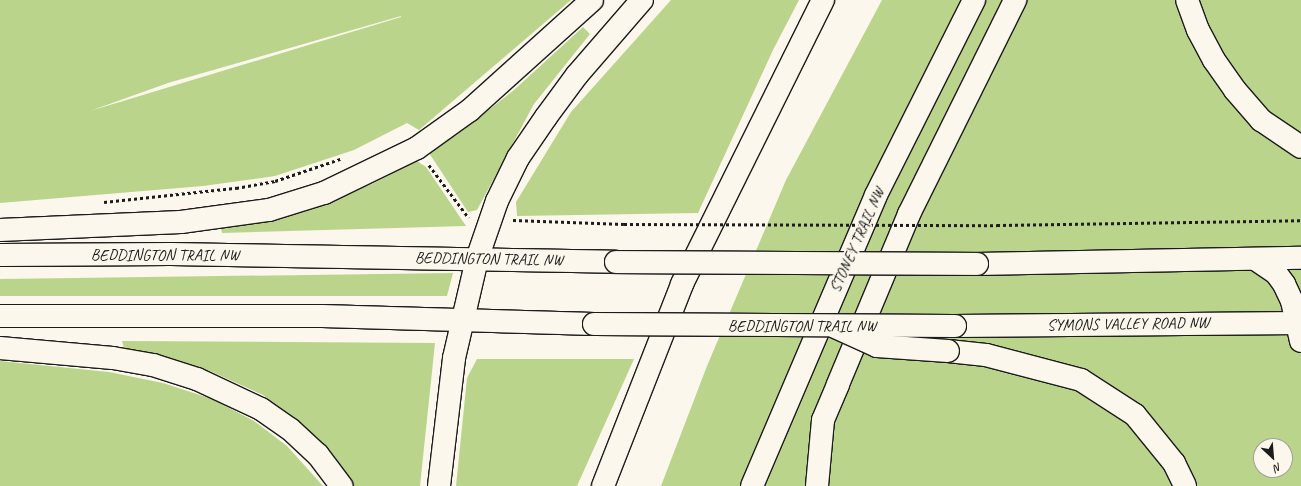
<!DOCTYPE html>
<html>
<head>
<meta charset="utf-8">
<style>
  body { margin:0 }
  #map { position:relative; width:1301px; height:486px; overflow:hidden; background:#fbf7ec; font-family:Caveat,sans-serif }
  div>[style] { position:absolute }
  .green>* { inset:0; background:#bad48c }
  .path>* { height:2.5px; margin-top:-1.25px; transform-origin:0; background:repeating-linear-gradient(90deg,#1c1c1c 0 3px,transparent 0 6px) }
  .roads { filter:drop-shadow(1px 0 #1c1c1c) drop-shadow(-1px 0 #1c1c1c) drop-shadow(0 1px #1c1c1c) drop-shadow(0 -1px #1c1c1c) }
  .secondary>* { height:22px; margin:-11px; padding:0 11px; transform-origin:11px; border-radius:11px; background:#fbf7ec }
  .motorway>* { height:22px; margin:-11px; padding:0 11px; transform-origin:11px; border-radius:11px; background:#fbf7ec }
  .path-bridge>* { height:2.5px; margin-top:-1.25px; transform-origin:0; background:repeating-linear-gradient(90deg,#1c1c1c 0 3px,transparent 0 6px) }
  .bridges { filter:drop-shadow(1px 0 #1c1c1c) drop-shadow(-1px 0 #1c1c1c) drop-shadow(0 1px #1c1c1c) drop-shadow(0 -1px #1c1c1c) }
  .secondary-bridge>* { height:22px; margin:-11px; padding:0 11px; transform-origin:11px; border-radius:11px; background:#fbf7ec }
  .motorway-bridge>* { height:22px; margin:-11px; padding:0 11px; transform-origin:11px; border-radius:11px; background:#fbf7ec }
  span { translate:-50% -50%; white-space:nowrap; text-align:center; line-height:1.15; -webkit-text-stroke:4px #fbf7ec; paint-order:stroke }
  .street-label { font-size:16px; color:#1c1c1c }
  .north { position:absolute; left:1253px; top:438px; width:40px; height:40px; box-sizing:border-box; background:#fbf7ec; border:1px solid #a29f99; border-radius:50%; rotate:154deg; font-size:11px; font-weight:700; line-height:16px; text-align:center; color:#1c1c1c }
  .north::after { content:''; display:block; margin:auto; width:14px; height:18px; background:#1c1c1c; clip-path:polygon(50% 0,100% 100%,50% 72%,0 100%) }
</style>
</head>
<body>
<div id="map">
  <div class="green">
    <div style="clip-path:polygon(evenodd,0 0,571px 0,419px 130px,407px 123px,354px 150px,275px 176px,203px 186px,0 203px,0 0,401px 16px,401px 17px,90px 111px,168px 83px,401px 16px)"></div>
    <div style="clip-path:polygon(671px 0,799px 0,773px 50px,698px 213px,517px 216px,516px 202px,571px 112px)"></div>
    <div style="clip-path:polygon(evenodd,882px 0,1301px 0,1301px 486px,661px 486px,707px 366px,786px 180px,882px 0,1261px 446px,1285px 446px,1285px 470px,1261px 470px,1261px 446px)"></div>
    <div style="clip-path:polygon(583px 27px,590px 34px,534px 104px,477px 210px,468px 212px,429px 153px,458px 134px,514px 90px)"></div>
    <div style="clip-path:polygon(417px 161px,426px 167px,466px 226px,222px 233px,220px 223px,324px 202px,372px 184px)"></div>
    <div style="clip-path:polygon(453px 273px,447px 296px,0 296px,0 279px)"></div>
    <div style="clip-path:polygon(122px 341px,435px 343px,420px 486px,353px 486px,346px 474px,304px 429px,263px 395px,210px 371px,157px 356px,125px 351px)"></div>
    <div style="clip-path:polygon(477px 359px,634px 359px,577px 486px,456px 486px,467px 378px)"></div>
    <div style="clip-path:polygon(0 361px,109px 372px,163px 383px,212px 399px,254px 421px,287px 446px,323px 486px,0 486px)"></div>
  </div>
  <div class="path">
    <div style="left:429px;top:165px;width:66px;rotate:53deg"></div>
    <div style="left:104px;top:202px;width:133px;rotate:-6.1deg"></div>
    <div style="left:236px;top:188px;width:40px;rotate:-10deg"></div>
    <div style="left:275px;top:181px;width:69px;rotate:-18.7deg"></div>
    <div style="left:513px;top:220px;width:111px;rotate:2.1deg"></div>
    <div style="left:997px;top:225px;width:304px;rotate:-0.9deg"></div>
  </div>
  <div class="roads">
    <div class="secondary">
      <div style="left:0;top:255px;width:171px;rotate:-0.3deg"></div>
      <div style="left:171px;top:254px;width:445px;rotate:1deg"></div>
      <div style="left:977px;top:264px;width:324px;rotate:-1.1deg"></div>
      <div style="left:0;top:316px;width:322px"></div>
      <div style="left:322px;top:316px;width:272px;rotate:1.7deg"></div>
      <div style="left:955px;top:326px;width:346px;rotate:-0.5deg"></div>
    </div>
    <div class="motorway">
      <div style="left:1187px;top:0;width:32px;rotate:70deg"></div>
      <div style="left:1198px;top:30px;width:34px;rotate:62deg"></div>
      <div style="left:1214px;top:60px;width:37px;rotate:55deg"></div>
      <div style="left:1235px;top:90px;width:40px;rotate:49deg"></div>
      <div style="left:1261px;top:120px;width:48px;rotate:34deg"></div>
      <div style="left:0;top:230px;width:181px;rotate:-2.5deg"></div>
      <div style="left:181px;top:222px;width:89px;rotate:-7.8deg"></div>
      <div style="left:269px;top:210px;width:58px;rotate:-17.2deg"></div>
      <div style="left:324px;top:193px;width:103px;rotate:-25.8deg"></div>
      <div style="left:417px;top:148px;width:65px;rotate:-35.6deg"></div>
      <div style="left:470px;top:110px;width:164px;rotate:-42deg"></div>
      <div style="left:1255px;top:259px;width:25px;rotate:34deg"></div>
      <div style="left:1276px;top:273px;width:14px;rotate:54deg"></div>
      <div style="left:1284px;top:284px;width:19px;rotate:65deg"></div>
      <div style="left:1292px;top:301px;width:41px;rotate:77.3deg"></div>
      <div style="left:0;top:348px;width:113px;rotate:5.1deg"></div>
      <div style="left:113px;top:358px;width:41px;rotate:9.9deg"></div>
      <div style="left:153px;top:365px;width:46px;rotate:17.7deg"></div>
      <div style="left:197px;top:379px;width:71px;rotate:25.1deg"></div>
      <div style="left:261px;top:409px;width:35px;rotate:35deg"></div>
      <div style="left:290px;top:429px;width:38px;rotate:43deg"></div>
      <div style="left:318px;top:455px;width:39px;rotate:53deg"></div>
      <div style="left:948px;top:351px;width:38px;rotate:6deg"></div>
      <div style="left:986px;top:355px;width:98px;rotate:14.7deg"></div>
      <div style="left:1081px;top:380px;width:64px;rotate:32.9deg"></div>
      <div style="left:1135px;top:415px;width:62px;rotate:50.9deg"></div>
      <div style="left:1174px;top:463px;width:25px;rotate:64deg"></div>
      <div style="left:439px;top:486px;width:129px;rotate:-83.3deg"></div>
      <div style="left:454px;top:358px;width:102px;rotate:-76.9deg"></div>
      <div style="left:477px;top:259px;width:61px;rotate:-71deg"></div>
      <div style="left:497px;top:201px;width:48px;rotate:-64deg"></div>
      <div style="left:518px;top:158px;width:50px;rotate:-55.7deg"></div>
      <div style="left:546px;top:117px;width:52px;rotate:-53.6deg"></div>
      <div style="left:577px;top:75px;width:99px;rotate:-49.1deg"></div>
      <div style="left:603px;top:486px;width:217px;rotate:-68.6deg"></div>
      <div style="left:682px;top:284px;width:317px;rotate:-63.6deg"></div>
      <div style="left:752px;top:486px;width:316px;rotate:-66.9deg"></div>
      <div style="left:876px;top:195px;width:218px;rotate:-63.3deg"></div>
      <div style="left:817px;top:486px;width:66px;rotate:-84.8deg"></div>
      <div style="left:823px;top:420px;width:39px;rotate:-67deg"></div>
      <div style="left:838px;top:384px;width:184px;rotate:-67.3deg"></div>
      <div style="left:909px;top:214px;width:239px;rotate:-63.6deg"></div>
    </div>
  </div>
  <div class="path-bridge">
    <div style="left:624px;top:224px;width:373px;rotate:0.2deg"></div>
  </div>
  <div class="bridges">
    <div class="secondary-bridge">
      <div style="left:616px;top:262px;width:361px;rotate:0.3deg"></div>
      <div style="left:594px;top:324px;width:361px;rotate:0.3deg"></div>
    </div>
    <div class="motorway-bridge">
      <div style="left:835px;top:327px;width:46px;rotate:24.3deg"></div>
      <div style="left:877px;top:346px;width:71px;rotate:4deg"></div>
    </div>
  </div>
  <div class="street-label">
    <span style="left:857px;top:240px;rotate:-66deg">STONEY TRAIL NW</span>
    <span style="left:165px;top:255px">BEDDINGTON TRAIL NW</span>
    <span style="left:489px;top:259px;rotate:1deg">BEDDINGTON TRAIL NW</span>
    <span style="left:1128px;top:324px;rotate:-1deg">SYMONS VALLEY ROAD NW</span>
    <span style="left:802px;top:326px">BEDDINGTON TRAIL NW</span>
  </div>
  <div class="north">N</div>
</div>
</body>
</html>
